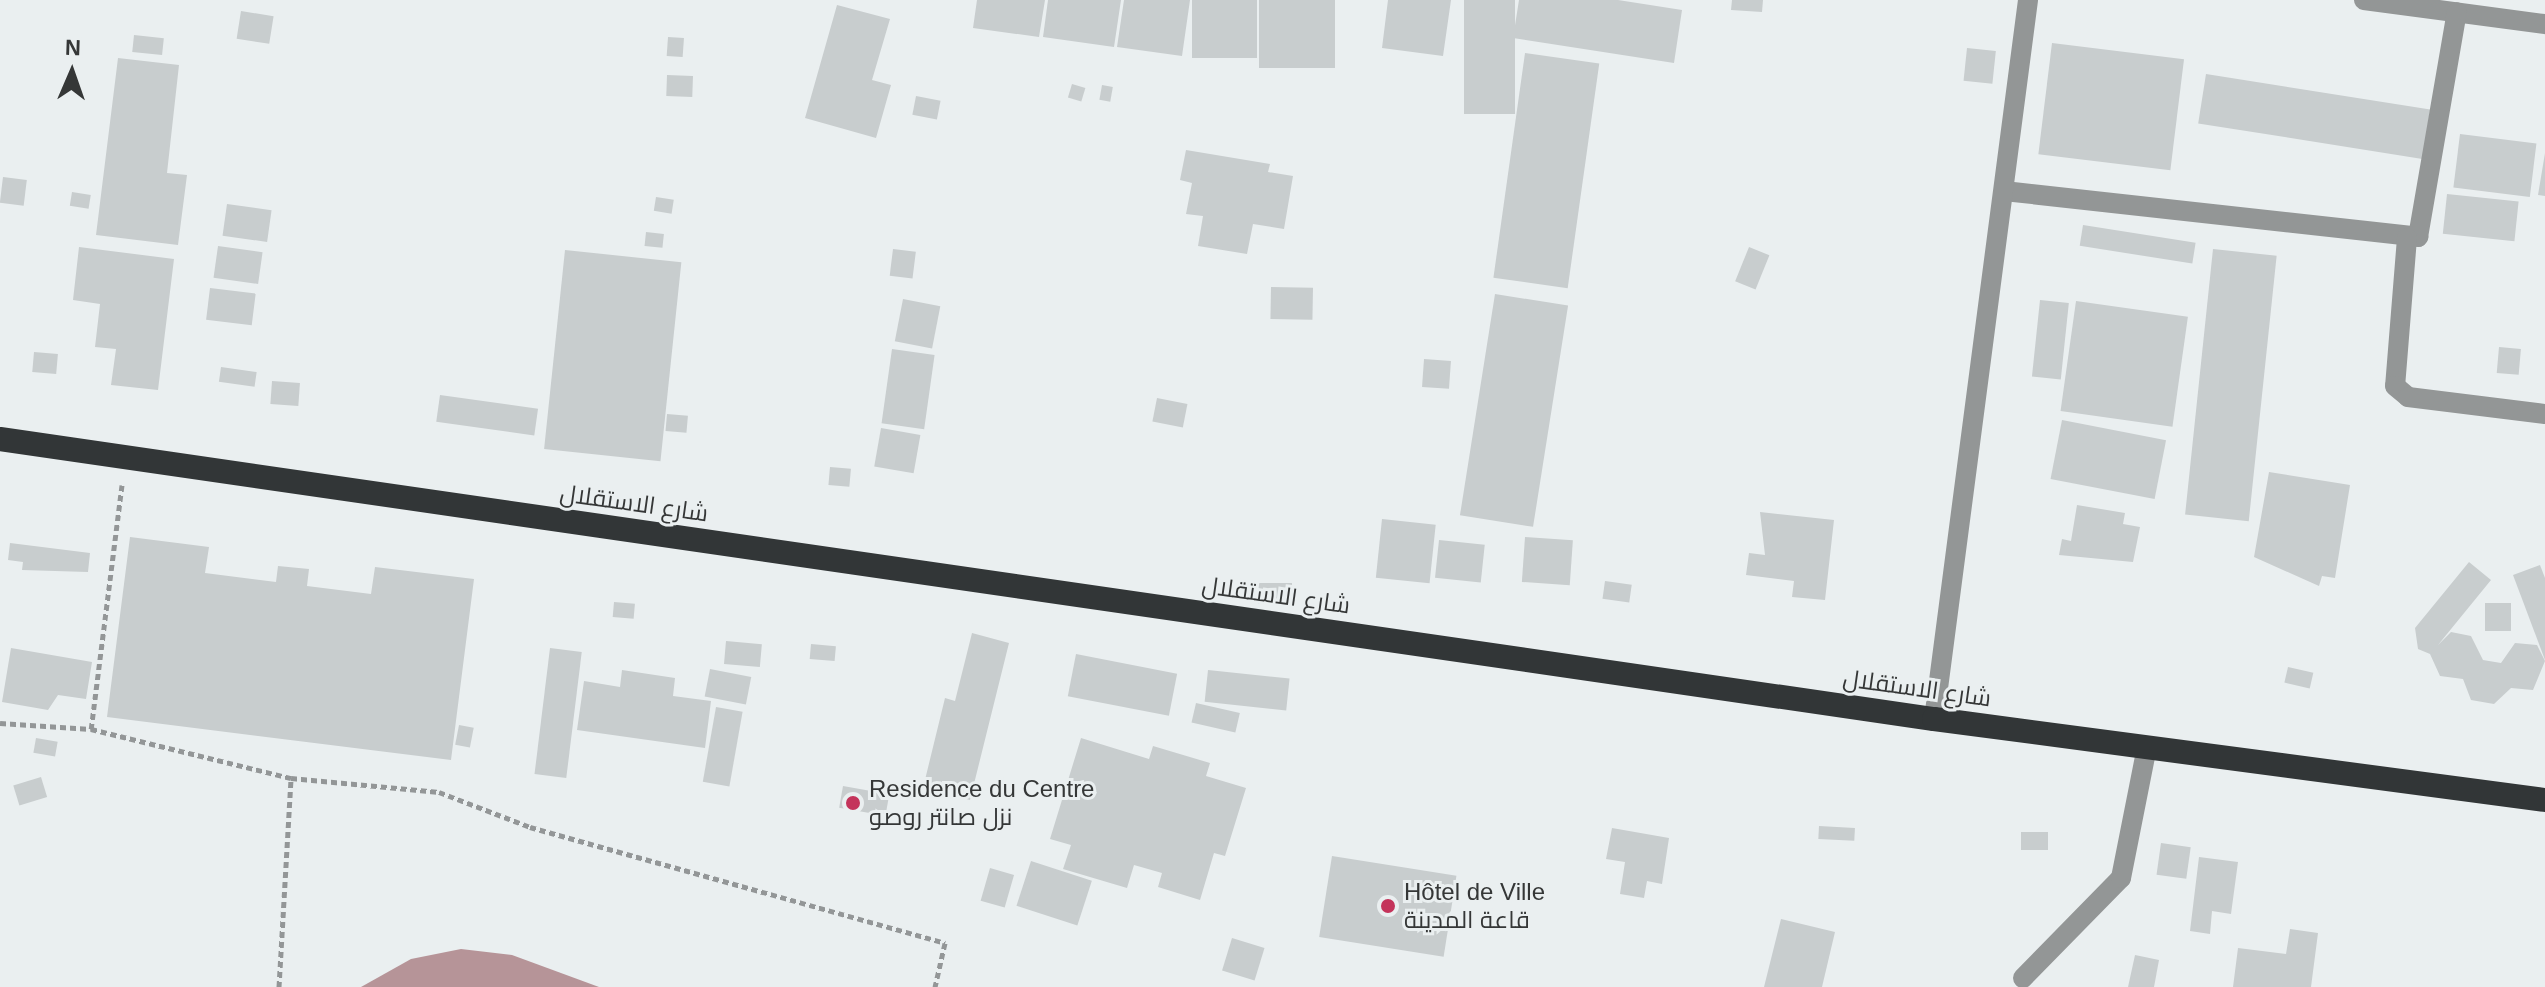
<!DOCTYPE html>
<html>
<head>
<meta charset="utf-8">
<style>
  body { margin:0 }
  #map { position:relative; width:2545px; height:987px; overflow:hidden; background:#eaeff0; font-family:Arial,Cairo,sans-serif }
  div>[style] { position:absolute }
  .water>* { inset:0; background:#b69498 }
  .building>* { inset:0; background:#c8cdce; transform-origin:0 0 }
  .path>* { height:5px; margin-top:-2.5px; transform-origin:0; background:repeating-linear-gradient(90deg,#939697 0 6px,transparent 0 10px) }
  .minor>* { height:20px; margin:-10px; padding:0 10px; transform-origin:10px; border-radius:10px; background:#939696 }
  .highway>* { height:24px; margin:-12px; padding:0 12px; transform-origin:12px; border-radius:12px; background:#323637 }
  .dots>* { width:22px; height:22px; translate:-50% -50%; box-sizing:border-box; border:4px solid #eaeff0; border-radius:50% }
  span { translate:-50% -50%; white-space:nowrap; text-align:center; line-height:1.15; -webkit-text-stroke:6px #eaeff0; paint-order:stroke }
  .street-label { font-size:24px; color:#353737 }
  .poi-label { font-size:24px; color:#353737 }
  .left { translate:0 -50%; text-align:left }
  .north { position:absolute; left:32px; top:32px; width:80px; height:80px; -webkit-text-stroke:6px #eaeff0; paint-order:stroke; rotate:2deg; font-size:22px; font-weight:700; line-height:32px; text-align:center; color:#353737 }
  .north::after { content:''; display:block; margin:auto; width:28px; height:36px; background:#353737; clip-path:polygon(50% 0,100% 100%,50% 72%,0 100%) }
</style>
</head>
<body>
<div id="map">
  <div class="water">
    <div style="clip-path:polygon(461px 949px,512px 955px,599px 987px,361px 987px,411px 959px)"></div>
  </div>
  <div class="building">
    <div style="clip-path:polygon(977px 0,1045px 0,1039px 37px,973px 28px)"></div>
    <div style="clip-path:polygon(1048px 0,1121px 0,1114px 47px,1043px 37px)"></div>
    <div style="clip-path:polygon(1124px 0,1190px 0,1182px 56px,1117px 47px)"></div>
    <div style="left:1192px;top:0;width:65px;height:58px"></div>
    <div style="left:1259px;top:0;width:76px;height:68px"></div>
    <div style="clip-path:polygon(1388px 0,1451px 0,1443px 56px,1382px 48px)"></div>
    <div style="left:1464px;top:0;width:51px;height:114px"></div>
    <div style="clip-path:polygon(1519px 0,1618px 0,1682px 10px,1674px 63px,1513px 38px)"></div>
    <div style="clip-path:polygon(1732px 0,1763px 0,1762px 12px,1731px 10px)"></div>
    <div style="clip-path:polygon(837px 5px,890px 19px,872px 80px,891px 85px,876px 138px,805px 118px)"></div>
    <div style="left:241px;top:11px;width:33px;height:28px;rotate:9deg"></div>
    <div style="left:134px;top:35px;width:30px;height:17px;rotate:6deg"></div>
    <div style="left:668px;top:37px;width:16px;height:19px;rotate:4deg"></div>
    <div style="left:2052px;top:43px;width:133px;height:112px;rotate:7deg"></div>
    <div style="left:1967px;top:48px;width:29px;height:33px;rotate:6deg"></div>
    <div style="left:1525px;top:53px;width:75px;height:227px;rotate:8deg"></div>
    <div style="clip-path:polygon(118px 58px,179px 65px,167px 173px,187px 175px,178px 245px,96px 235px)"></div>
    <div style="left:2206px;top:74px;width:227px;height:50px;rotate:9deg"></div>
    <div style="left:667px;top:75px;width:26px;height:21px;rotate:2deg"></div>
    <div style="left:1072px;top:84px;width:14px;height:14px;rotate:17deg"></div>
    <div style="left:1102px;top:85px;width:11px;height:15px;rotate:10deg"></div>
    <div style="left:916px;top:96px;width:25px;height:19px;rotate:11deg"></div>
    <div style="left:2460px;top:134px;width:77px;height:54px;rotate:7deg"></div>
    <div style="clip-path:polygon(1186px 150px,1270px 164px,1268px 172px,1293px 176px,1284px 229px,1253px 224px,1247px 254px,1198px 246px,1203px 216px,1186px 214px,1192px 183px,1180px 180px)"></div>
    <div style="clip-path:polygon(2545px 153px,2545px 196px,2538px 195px)"></div>
    <div style="left:3px;top:177px;width:24px;height:26px;rotate:7deg"></div>
    <div style="left:72px;top:192px;width:19px;height:14px;rotate:9deg"></div>
    <div style="left:2447px;top:194px;width:72px;height:40px;rotate:6deg"></div>
    <div style="left:656px;top:197px;width:18px;height:14px;rotate:9deg"></div>
    <div style="left:227px;top:204px;width:45px;height:32px;rotate:8deg"></div>
    <div style="left:2083px;top:225px;width:114px;height:21px;rotate:9deg"></div>
    <div style="left:646px;top:232px;width:18px;height:14px;rotate:6deg"></div>
    <div style="left:218px;top:246px;width:45px;height:32px;rotate:8deg"></div>
    <div style="clip-path:polygon(79px 247px,174px 259px,158px 390px,111px 385px,116px 349px,95px 347px,100px 304px,73px 300px)"></div>
    <div style="left:1749px;top:247px;width:22px;height:37px;rotate:22deg"></div>
    <div style="left:893px;top:249px;width:23px;height:27px;rotate:7deg"></div>
    <div style="left:2213px;top:249px;width:64px;height:267px;rotate:6deg"></div>
    <div style="left:565px;top:250px;width:117px;height:200px;rotate:6deg"></div>
    <div style="left:1271px;top:287px;width:42px;height:32px;rotate:1deg"></div>
    <div style="left:210px;top:288px;width:46px;height:32px;rotate:7deg"></div>
    <div style="left:1495px;top:294px;width:74px;height:224px;rotate:9deg"></div>
    <div style="left:903px;top:299px;width:38px;height:43px;rotate:11deg"></div>
    <div style="left:2040px;top:300px;width:29px;height:77px;rotate:6deg"></div>
    <div style="left:2076px;top:301px;width:113px;height:111px;rotate:8deg"></div>
    <div style="left:2499px;top:347px;width:22px;height:26px;rotate:5deg"></div>
    <div style="left:892px;top:349px;width:43px;height:75px;rotate:8deg"></div>
    <div style="left:34px;top:352px;width:24px;height:20px;rotate:5deg"></div>
    <div style="left:1424px;top:359px;width:27px;height:28px;rotate:4deg"></div>
    <div style="left:221px;top:367px;width:36px;height:15px;rotate:8deg"></div>
    <div style="left:272px;top:381px;width:28px;height:23px;rotate:4deg"></div>
    <div style="left:440px;top:395px;width:99px;height:27px;rotate:8deg"></div>
    <div style="left:1157px;top:398px;width:31px;height:24px;rotate:11deg"></div>
    <div style="left:667px;top:414px;width:21px;height:17px;rotate:5deg"></div>
    <div style="left:2062px;top:420px;width:106px;height:60px;rotate:11deg"></div>
    <div style="left:881px;top:428px;width:40px;height:39px;rotate:10deg"></div>
    <div style="left:830px;top:467px;width:21px;height:18px;rotate:5deg"></div>
    <div style="clip-path:polygon(2269px 472px,2350px 485px,2335px 578px,2322px 576px,2319px 586px,2254px 557px)"></div>
    <div style="clip-path:polygon(2077px 505px,2125px 513px,2123px 524px,2140px 527px,2133px 562px,2059px 555px,2062px 539px,2071px 541px)"></div>
    <div style="clip-path:polygon(1760px 512px,1834px 520px,1825px 600px,1792px 597px,1794px 581px,1746px 575px,1749px 553px,1765px 555px)"></div>
    <div style="left:1382px;top:519px;width:54px;height:59px;rotate:6deg"></div>
    <div style="clip-path:polygon(130px 537px,209px 547px,205px 573px,276px 582px,278px 566px,309px 569px,307px 586px,371px 594px,375px 567px,474px 579px,451px 760px,107px 717px)"></div>
    <div style="left:1525px;top:537px;width:48px;height:45px;rotate:4deg"></div>
    <div style="left:1439px;top:540px;width:46px;height:38px;rotate:6deg"></div>
    <div style="clip-path:polygon(10px 543px,90px 553px,88px 572px,22px 570px,23px 562px,8px 560px)"></div>
    <div style="clip-path:polygon(2469px 562px,2491px 580px,2438px 645px,2451px 632px,2471px 636px,2483px 660px,2501px 663px,2515px 643px,2537px 645px,2545px 661px,2533px 690px,2511px 688px,2494px 704px,2471px 700px,2463px 679px,2440px 676px,2430px 654px,2418px 649px,2415px 628px)"></div>
    <div style="clip-path:polygon(2540px 565px,2545px 578px,2545px 660px,2513px 575px)"></div>
    <div style="left:1605px;top:581px;width:27px;height:18px;rotate:8deg"></div>
    <div style="left:1258px;top:583px;width:34px;height:21px"></div>
    <div style="left:614px;top:602px;width:21px;height:15px;rotate:5deg"></div>
    <div style="left:2485px;top:603px;width:26px;height:28px"></div>
    <div style="clip-path:polygon(972px 633px,1009px 643px,970px 800px,923px 788px,945px 698px,955px 701px)"></div>
    <div style="left:726px;top:641px;width:36px;height:23px;rotate:5deg"></div>
    <div style="left:811px;top:644px;width:25px;height:15px;rotate:5deg"></div>
    <div style="clip-path:polygon(11px 648px,92px 662px,86px 699px,58px 695px,48px 710px,2px 702px)"></div>
    <div style="left:550px;top:648px;width:32px;height:127px;rotate:7deg"></div>
    <div style="left:1076px;top:654px;width:103px;height:43px;rotate:11deg"></div>
    <div style="left:2288px;top:667px;width:26px;height:16px;rotate:13deg"></div>
    <div style="left:710px;top:669px;width:42px;height:28px;rotate:11deg"></div>
    <div style="clip-path:polygon(622px 670px,675px 678px,673px 696px,711px 701px,705px 748px,577px 730px,584px 681px,620px 687px)"></div>
    <div style="left:1208px;top:670px;width:82px;height:32px;rotate:6deg"></div>
    <div style="left:1196px;top:703px;width:45px;height:20px;rotate:13deg"></div>
    <div style="left:716px;top:707px;width:27px;height:76px;rotate:10deg"></div>
    <div style="left:459px;top:725px;width:15px;height:20px;rotate:11deg"></div>
    <div style="left:36px;top:738px;width:22px;height:15px;rotate:10deg"></div>
    <div style="clip-path:polygon(1081px 738px,1149px 759px,1153px 746px,1210px 763px,1206px 776px,1246px 788px,1225px 856px,1214px 853px,1200px 900px,1158px 887px,1162px 873px,1134px 865px,1127px 888px,1063px 869px,1071px 845px,1050px 839px)"></div>
    <div style="left:41px;top:777px;width:21px;height:29px;rotate:73deg"></div>
    <div style="left:843px;top:786px;width:47px;height:22px;rotate:10deg"></div>
    <div style="left:1819px;top:826px;width:36px;height:13px;rotate:3deg"></div>
    <div style="clip-path:polygon(1612px 828px,1669px 838px,1662px 884px,1647px 881px,1644px 898px,1620px 894px,1625px 862px,1606px 859px)"></div>
    <div style="left:2021px;top:832px;width:27px;height:18px"></div>
    <div style="left:2161px;top:843px;width:30px;height:32px;rotate:8deg"></div>
    <div style="left:1332px;top:856px;width:126px;height:82px;rotate:9deg"></div>
    <div style="clip-path:polygon(2199px 857px,2238px 862px,2231px 914px,2212px 911px,2210px 934px,2190px 931px)"></div>
    <div style="left:1031px;top:861px;width:64px;height:47px;rotate:18deg"></div>
    <div style="left:990px;top:868px;width:25px;height:34px;rotate:16deg"></div>
    <div style="clip-path:polygon(1781px 919px,1835px 932px,1822px 987px,1764px 987px)"></div>
    <div style="clip-path:polygon(2290px 929px,2318px 933px,2311px 987px,2233px 987px,2238px 948px,2286px 954px)"></div>
    <div style="left:1232px;top:938px;width:34px;height:34px;rotate:17deg"></div>
    <div style="clip-path:polygon(2135px 955px,2159px 960px,2154px 987px,2128px 987px)"></div>
  </div>
  <div class="path">
    <div style="left:122px;top:485px;width:246px;rotate:97.2deg"></div>
    <div style="left:91px;top:729px;width:206px;rotate:13.8deg"></div>
    <div style="left:291px;top:778px;width:149px;rotate:5.4deg"></div>
    <div style="left:439px;top:792px;width:97px;rotate:21deg"></div>
    <div style="left:530px;top:827px;width:431px;rotate:15.6deg"></div>
    <div style="left:945px;top:943px;width:45px;rotate:102.8deg"></div>
    <div style="left:0;top:723px;width:91px;rotate:3.8deg"></div>
    <div style="left:279px;top:987px;width:209px;rotate:-86.7deg"></div>
  </div>
  <div class="minor">
    <div style="left:2364px;top:0;width:183px;rotate:7.6deg"></div>
    <div style="left:2004px;top:191px;width:417px;rotate:6.3deg"></div>
    <div style="left:2418px;top:237px;width:228px;rotate:-80.2deg"></div>
    <div style="left:2407px;top:238px;width:148px;rotate:94.6deg"></div>
    <div style="left:2395px;top:386px;width:17px;rotate:40deg"></div>
    <div style="left:2408px;top:397px;width:138px;rotate:7.1deg"></div>
    <div style="left:1934px;top:719px;width:725px;rotate:-82.55deg"></div>
    <div style="left:2023px;top:978px;width:140px;rotate:-45.6deg"></div>
    <div style="left:2121px;top:878px;width:134px;rotate:-78.8deg"></div>
  </div>
  <div class="highway">
    <div style="left:0;top:439px;width:1954px;rotate:8.24deg"></div>
    <div style="left:1934px;top:719px;width:616px;rotate:7.55deg"></div>
  </div>
  <div class="dots">
    <div style="left:853px;top:803px;background:#c4345b"></div>
    <div style="left:1388px;top:906px;background:#c4345b"></div>
  </div>
  <div class="street-label">
    <span style="left:634px;top:503px;rotate:8deg">شارع الاستقلال</span>
    <span style="left:1276px;top:595px;rotate:8deg">شارع الاستقلال</span>
    <span style="left:1917px;top:688px;rotate:8deg">شارع الاستقلال</span>
  </div>
  <div class="poi-label">
    <span class="left" style="left:869px;top:803px">Residence du Centre<br>نزل صانتر روصو</span>
    <span class="left" style="left:1404px;top:906px">Hôtel de Ville<br>قاعة المدينة</span>
  </div>
  <div class="north">N</div>
</div>
</body>
</html>
